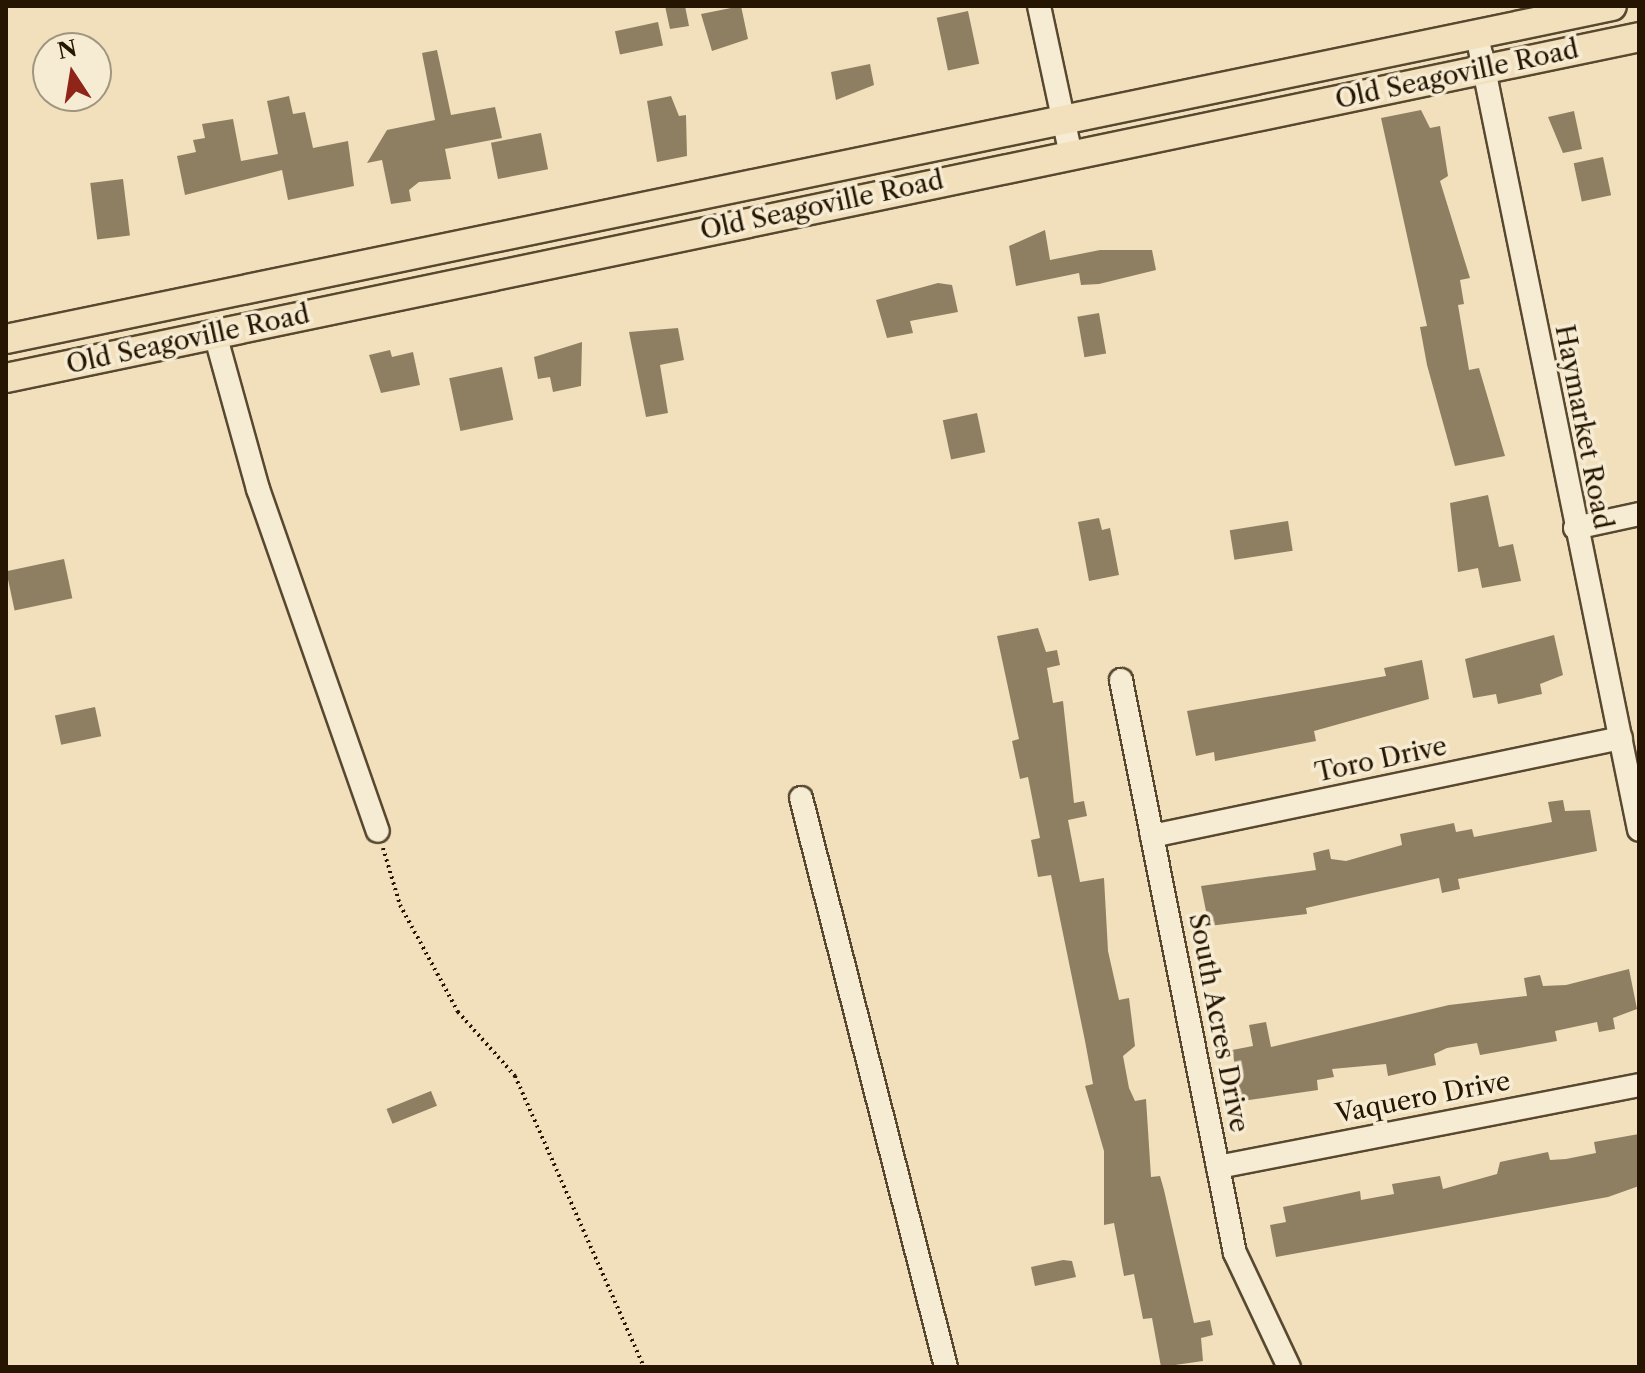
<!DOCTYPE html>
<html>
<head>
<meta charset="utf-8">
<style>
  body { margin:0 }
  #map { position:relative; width:1645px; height:1373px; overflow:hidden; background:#f1e0bb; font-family:"Libre Caslon Text",serif }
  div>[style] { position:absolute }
  .building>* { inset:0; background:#8f7f62; transform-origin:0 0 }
  .path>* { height:4px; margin-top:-2px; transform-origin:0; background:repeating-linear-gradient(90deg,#251501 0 2px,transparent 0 6px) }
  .roads { filter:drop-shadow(2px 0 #584830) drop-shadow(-2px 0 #584830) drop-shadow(0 2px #584830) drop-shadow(0 -2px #584830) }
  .minor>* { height:22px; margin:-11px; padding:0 11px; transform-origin:11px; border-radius:11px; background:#f6ebd3 }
  .major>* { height:28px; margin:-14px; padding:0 14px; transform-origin:14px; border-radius:14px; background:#f1e0bb }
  span { translate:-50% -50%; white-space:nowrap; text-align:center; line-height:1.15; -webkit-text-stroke:7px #f6ebd3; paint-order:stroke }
  .street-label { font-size:26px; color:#251501 }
  .frame { position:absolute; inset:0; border:8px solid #251501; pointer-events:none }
  .north { position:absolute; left:32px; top:32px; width:80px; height:80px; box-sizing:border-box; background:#f6ebd3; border:2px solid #a2957f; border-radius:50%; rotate:348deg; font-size:22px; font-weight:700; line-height:32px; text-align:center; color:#251501 }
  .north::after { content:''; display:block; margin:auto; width:28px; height:36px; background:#8f2418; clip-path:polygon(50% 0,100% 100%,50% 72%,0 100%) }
</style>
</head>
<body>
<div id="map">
  <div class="building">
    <div style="clip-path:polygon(665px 6px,685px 6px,689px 26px,670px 29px)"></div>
    <div style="clip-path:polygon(741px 6px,748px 39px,712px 51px,701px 14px)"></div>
    <div style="left:968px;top:11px;width:54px;height:32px;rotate:78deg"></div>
    <div style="left:658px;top:22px;width:24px;height:44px;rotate:78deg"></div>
    <div style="clip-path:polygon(437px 50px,451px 115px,495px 107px,502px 138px,445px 149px,451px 179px,419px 182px,409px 190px,411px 201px,391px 204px,382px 160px,367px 163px,387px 130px,435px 120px,422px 53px)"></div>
    <div style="clip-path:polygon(870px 64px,874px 85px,836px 100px,831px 72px)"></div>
    <div style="clip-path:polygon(289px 96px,293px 114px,305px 112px,313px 148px,348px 141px,354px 186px,288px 200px,282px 170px,185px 195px,177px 156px,196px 152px,193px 140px,205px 138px,202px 124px,233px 119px,241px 161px,278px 154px,267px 101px)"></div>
    <div style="clip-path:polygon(671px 96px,679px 116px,686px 115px,687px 156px,657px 162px,647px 101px)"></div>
    <div style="clip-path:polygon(1421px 110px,1430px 128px,1440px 126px,1448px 176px,1440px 181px,1470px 278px,1460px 280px,1464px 304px,1458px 305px,1469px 370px,1479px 368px,1505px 456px,1455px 466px,1427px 365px,1420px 327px,1427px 326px,1381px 118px)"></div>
    <div style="clip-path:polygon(1574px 111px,1582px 149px,1563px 153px,1548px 117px)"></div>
    <div style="left:541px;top:133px;width:37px;height:51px;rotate:79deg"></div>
    <div style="left:1603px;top:157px;width:39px;height:30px;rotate:78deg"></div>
    <div style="left:123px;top:179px;width:57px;height:33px;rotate:83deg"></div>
    <div style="clip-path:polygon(1045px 230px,1050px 260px,1100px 250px,1152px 250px,1156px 270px,1099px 284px,1081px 285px,1079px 273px,1016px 286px,1009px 246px)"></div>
    <div style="clip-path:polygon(938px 283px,952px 285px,958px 312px,910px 321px,913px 333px,887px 338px,876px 300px)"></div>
    <div style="left:1099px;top:313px;width:41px;height:22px;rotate:80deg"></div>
    <div style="clip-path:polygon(678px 328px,684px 360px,660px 365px,668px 413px,646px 417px,629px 332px)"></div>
    <div style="clip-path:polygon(582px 342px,581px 386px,553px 392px,550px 377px,538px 379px,534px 357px)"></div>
    <div style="clip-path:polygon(390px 350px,392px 357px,413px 352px,420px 385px,381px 393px,369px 355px)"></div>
    <div style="left:502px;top:367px;width:54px;height:54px;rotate:78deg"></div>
    <div style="left:977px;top:413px;width:40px;height:35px;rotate:78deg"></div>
    <div style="clip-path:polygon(1488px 495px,1499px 547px,1513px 544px,1521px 581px,1482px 588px,1478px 568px,1458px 572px,1450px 503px)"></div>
    <div style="clip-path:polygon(1099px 518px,1102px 530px,1110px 528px,1119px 575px,1089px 581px,1078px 522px)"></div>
    <div style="left:1288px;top:521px;width:30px;height:59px;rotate:81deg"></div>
    <div style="left:64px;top:559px;width:40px;height:59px;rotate:78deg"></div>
    <div style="clip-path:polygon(1038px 628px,1046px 652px,1057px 650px,1060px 665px,1047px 668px,1053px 703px,1063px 701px,1074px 803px,1084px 801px,1087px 816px,1068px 820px,1080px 882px,1104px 878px,1108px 951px,1119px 1000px,1129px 998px,1135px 1046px,1123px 1056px,1129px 1088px,1135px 1101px,1146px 1099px,1151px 1177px,1160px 1176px,1164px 1190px,1194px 1323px,1210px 1320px,1213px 1335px,1201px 1338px,1203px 1361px,1161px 1367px,1152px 1318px,1143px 1319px,1134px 1274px,1124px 1276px,1114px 1223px,1104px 1225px,1104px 1151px,1085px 1086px,1093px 1084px,1085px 1041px,1051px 875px,1038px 877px,1031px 840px,1040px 838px,1028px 777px,1020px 779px,1012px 741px,1019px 739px,997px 636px)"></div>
    <div style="clip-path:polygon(1554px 635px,1563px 675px,1540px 684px,1542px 694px,1498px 704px,1496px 694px,1473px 698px,1465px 659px)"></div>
    <div style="clip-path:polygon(1422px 660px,1429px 699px,1314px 731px,1316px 741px,1215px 761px,1214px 752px,1196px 756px,1187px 711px,1386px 676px,1384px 668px)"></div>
    <div style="left:95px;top:707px;width:30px;height:41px;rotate:78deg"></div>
    <div style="clip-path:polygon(1563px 800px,1565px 811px,1590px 810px,1597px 851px,1458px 879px,1460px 889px,1442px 893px,1439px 878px,1306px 908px,1307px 914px,1209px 926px,1201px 886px,1316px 870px,1313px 853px,1329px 849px,1331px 859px,1346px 861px,1402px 845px,1400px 834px,1454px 823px,1456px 832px,1472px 829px,1474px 837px,1552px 822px,1548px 802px)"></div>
    <div style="clip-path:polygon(1629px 969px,1637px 1009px,1613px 1018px,1615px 1029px,1599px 1032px,1597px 1022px,1555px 1031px,1557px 1041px,1480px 1055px,1477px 1043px,1447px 1048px,1434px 1054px,1436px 1065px,1388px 1076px,1386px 1064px,1332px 1069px,1334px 1077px,1317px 1080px,1318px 1090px,1242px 1101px,1232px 1050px,1253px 1046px,1249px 1025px,1266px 1022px,1271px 1047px,1449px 1005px,1527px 996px,1524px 978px,1540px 975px,1543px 986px,1566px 985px)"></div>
    <div style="left:431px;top:1091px;width:16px;height:48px;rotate:68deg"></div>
    <div style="clip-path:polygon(1639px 1134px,1639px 1186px,1608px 1197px,1276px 1257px,1270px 1225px,1286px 1222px,1283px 1207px,1360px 1191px,1361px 1200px,1394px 1194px,1392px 1184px,1440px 1176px,1443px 1189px,1497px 1174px,1500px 1162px,1548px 1152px,1550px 1160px,1566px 1159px,1596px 1153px,1594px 1142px)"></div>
    <div style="clip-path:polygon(1063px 1260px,1072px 1261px,1076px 1277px,1035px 1286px,1031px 1267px)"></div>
  </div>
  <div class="path">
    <div style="left:383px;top:848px;width:59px;rotate:73.4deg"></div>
    <div style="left:400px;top:905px;width:122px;rotate:61.5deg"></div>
    <div style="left:458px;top:1012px;width:86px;rotate:48.3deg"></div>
    <div style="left:515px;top:1076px;width:318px;rotate:66.1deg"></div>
  </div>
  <div class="roads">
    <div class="minor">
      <div style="left:1039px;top:6px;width:152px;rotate:77.9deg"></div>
      <div style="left:1477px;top:35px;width:811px;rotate:78.48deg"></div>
      <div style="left:215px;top:334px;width:161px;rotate:74.5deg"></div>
      <div style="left:258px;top:489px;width:362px;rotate:70.7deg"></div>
      <div style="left:1575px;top:528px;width:66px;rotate:-12.3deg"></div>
      <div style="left:1121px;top:680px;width:584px;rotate:78.75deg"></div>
      <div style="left:1235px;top:1253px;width:126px;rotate:64.7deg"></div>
      <div style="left:801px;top:798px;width:587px;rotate:75.7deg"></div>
      <div style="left:1152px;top:836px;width:479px;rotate:-11.8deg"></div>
      <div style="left:1218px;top:1167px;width:429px;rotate:-11deg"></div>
    </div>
    <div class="major">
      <div style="left:6px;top:339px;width:1640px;rotate:-11.71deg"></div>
      <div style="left:6px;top:378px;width:1668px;rotate:-11.79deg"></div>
    </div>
  </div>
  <div class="street-label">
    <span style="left:1457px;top:75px;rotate:-12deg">Old Seagoville Road</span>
    <span style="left:822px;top:206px;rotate:-12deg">Old Seagoville Road</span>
    <span style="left:188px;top:340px;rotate:-12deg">Old Seagoville Road</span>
    <span style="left:1583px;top:427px;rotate:79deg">Haymarket Road</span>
    <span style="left:1381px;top:760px;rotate:-12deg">Toro Drive</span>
    <span style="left:1218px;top:1023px;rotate:79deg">South Acres Drive</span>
    <span style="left:1423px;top:1098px;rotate:-11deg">Vaquero Drive</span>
  </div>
  <div class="frame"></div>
  <div class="north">N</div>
</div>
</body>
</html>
